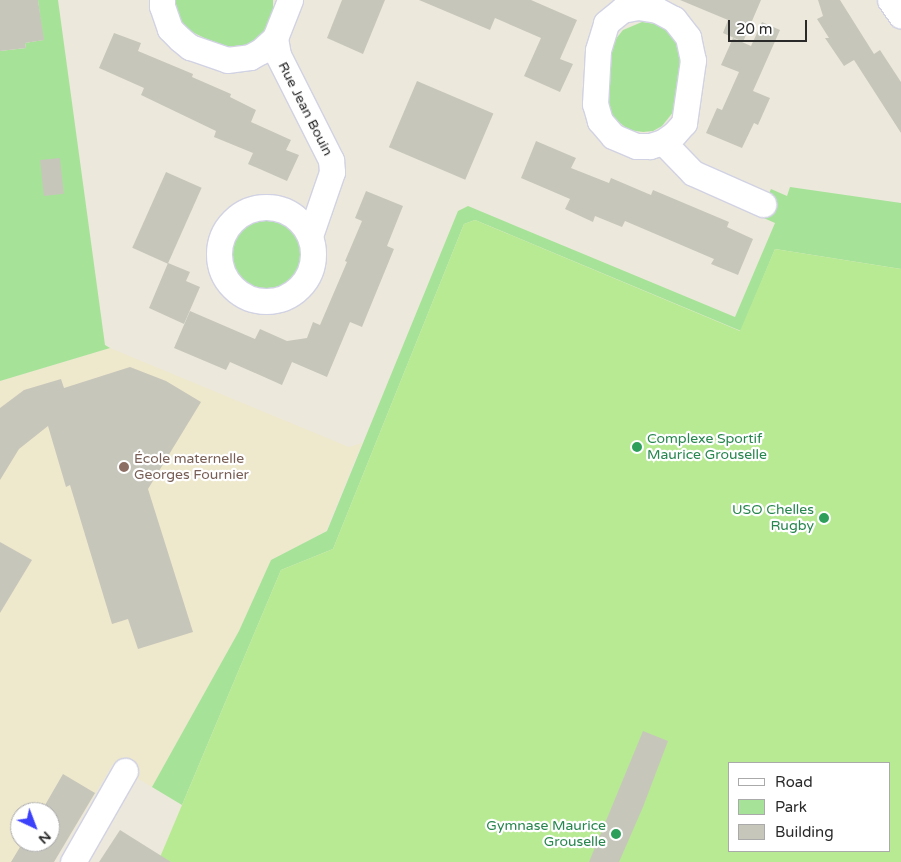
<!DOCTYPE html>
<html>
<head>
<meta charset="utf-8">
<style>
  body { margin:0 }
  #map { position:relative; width:901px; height:862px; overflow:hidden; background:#ece8dc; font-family:"Varela Round",sans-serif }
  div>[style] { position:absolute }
  .education>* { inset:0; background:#eee8cc }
  .green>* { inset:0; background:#a6e398 }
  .round { border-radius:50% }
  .pitch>* { inset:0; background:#b8ea94 }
  .building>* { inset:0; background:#c7c6bb; transform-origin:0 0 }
  .roads { filter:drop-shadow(1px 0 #d1d2e3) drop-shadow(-1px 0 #d1d2e3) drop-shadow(0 1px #d1d2e3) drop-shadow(0 -1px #d1d2e3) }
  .minor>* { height:25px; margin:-12.5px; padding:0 12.5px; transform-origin:12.5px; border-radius:12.5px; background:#fff }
  .minor>.ring { margin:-12.5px; padding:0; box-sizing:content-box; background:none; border:25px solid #fff; border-radius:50% }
  .dots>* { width:14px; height:14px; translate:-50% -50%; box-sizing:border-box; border:2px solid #fff; border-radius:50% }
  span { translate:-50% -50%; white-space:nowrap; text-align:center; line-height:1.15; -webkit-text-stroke:4.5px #fff; paint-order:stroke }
  .street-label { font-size:14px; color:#2a2a2a }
  .leisure-label { font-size:14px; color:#27864d }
  .left { translate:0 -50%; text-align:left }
  .right { translate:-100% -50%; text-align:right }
  .education-label { font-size:14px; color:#785e54 }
  .legend { position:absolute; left:728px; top:762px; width:162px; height:90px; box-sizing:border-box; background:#fff; border:1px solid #aaa; margin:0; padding:6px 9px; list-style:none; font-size:15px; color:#2a2a2a }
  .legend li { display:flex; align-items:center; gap:10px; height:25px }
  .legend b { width:25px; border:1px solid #aaa }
  .north { position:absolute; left:10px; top:802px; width:50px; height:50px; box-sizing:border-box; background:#fff; border:1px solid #aaa; border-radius:50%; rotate:137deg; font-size:14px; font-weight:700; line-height:20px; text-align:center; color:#2a2a2a }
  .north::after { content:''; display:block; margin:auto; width:18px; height:22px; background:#3c41fa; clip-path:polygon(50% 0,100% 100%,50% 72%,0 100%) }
  .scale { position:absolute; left:728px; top:20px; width:79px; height:22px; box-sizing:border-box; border:2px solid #2a2a2a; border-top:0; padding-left:6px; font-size:15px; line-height:18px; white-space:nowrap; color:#2a2a2a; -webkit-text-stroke:4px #fff; paint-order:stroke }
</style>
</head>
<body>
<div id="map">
  <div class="education">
    <div style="clip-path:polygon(evenodd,110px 348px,349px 447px,362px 443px,326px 531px,271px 560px,239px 631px,152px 787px,113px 764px,54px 862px,0 862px,0 381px,110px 348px,20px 812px,50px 812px,50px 842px,20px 842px,20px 812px)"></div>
  </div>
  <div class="green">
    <div style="clip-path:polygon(38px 0,58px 0,105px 345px,110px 348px,0 381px,0 51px,26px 48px,25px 43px,43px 40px)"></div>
    <div style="clip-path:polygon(174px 0,273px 0,273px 14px,261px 38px,240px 50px,238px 46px,221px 46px,186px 29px,179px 20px)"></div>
    <div style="clip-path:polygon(642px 22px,655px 24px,666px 29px,676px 40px,681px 55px,674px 111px,662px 126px,653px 131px,643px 132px,629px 130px,611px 116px,607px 105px,606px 84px,611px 47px,615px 40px,623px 30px)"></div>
    <div style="clip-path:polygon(790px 187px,901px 203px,901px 269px,775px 249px,741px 331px,475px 220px,464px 224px,333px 549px,281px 570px,182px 805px,152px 787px,239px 631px,271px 560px,327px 531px,458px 211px,468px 206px,735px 317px,775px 223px,759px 216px,771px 189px,787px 196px)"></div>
    <div class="round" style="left:231px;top:220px;width:70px;height:70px"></div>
  </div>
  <div class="pitch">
    <div style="clip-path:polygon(evenodd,475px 220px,740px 331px,775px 249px,901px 269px,901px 862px,158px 862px,281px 570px,333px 549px,464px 224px,475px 220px,730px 763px,890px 763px,890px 851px,730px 851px,730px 763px)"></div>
  </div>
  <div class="building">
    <div style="clip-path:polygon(0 0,38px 0,44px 40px,25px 43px,26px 48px,0 51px)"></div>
    <div style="clip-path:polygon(342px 0,385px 0,363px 54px,327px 38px)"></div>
    <div style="clip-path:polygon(419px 0,531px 0,577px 20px,560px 59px,573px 64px,560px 92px,524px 76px,541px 38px,495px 18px,490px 30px)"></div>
    <div style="clip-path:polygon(680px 0,761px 0,743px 42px,723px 33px,728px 20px)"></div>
    <div style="clip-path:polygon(818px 0,840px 0,874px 54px,880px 50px,901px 82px,901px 133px,854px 60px,844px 66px,825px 38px,829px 38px,817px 19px,823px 16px)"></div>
    <div style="clip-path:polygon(762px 22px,780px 30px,753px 91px,770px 98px,758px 125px,754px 123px,742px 148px,706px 133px,717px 108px,722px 110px,739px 72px,721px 65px,733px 38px,751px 46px)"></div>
    <div style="clip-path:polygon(114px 33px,141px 43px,138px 51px,193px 74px,192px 77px,231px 94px,230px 97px,256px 110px,251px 122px,291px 140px,286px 150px,299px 155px,287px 181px,248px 164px,253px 153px,214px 137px,216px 131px,141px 95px,144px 88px,99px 68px)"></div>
    <div style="left:417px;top:81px;width:83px;height:72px;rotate:23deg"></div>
    <div style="clip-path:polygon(536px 141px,576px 158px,571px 168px,609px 183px,611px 178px,651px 195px,653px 190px,729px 222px,727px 227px,753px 239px,738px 275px,711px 264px,714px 259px,625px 221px,622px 227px,595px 216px,593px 222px,565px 209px,570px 199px,521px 178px)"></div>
    <div style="left:60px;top:158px;width:36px;height:20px;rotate:84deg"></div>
    <div style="left:166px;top:172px;width:39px;height:83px;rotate:24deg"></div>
    <div style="clip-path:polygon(366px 191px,403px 206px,387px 246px,394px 249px,362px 327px,350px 322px,327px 377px,292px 362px,282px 385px,230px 362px,226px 370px,174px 348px,190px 311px,255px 339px,260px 329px,287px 341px,307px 338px,313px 322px,320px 325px,347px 262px,345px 261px,362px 221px,355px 218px)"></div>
    <div style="clip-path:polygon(168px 263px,190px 272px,186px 281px,200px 287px,184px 324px,149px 308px)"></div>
    <div style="clip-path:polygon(130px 367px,166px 381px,201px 402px,148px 489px,193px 632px,138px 649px,128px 619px,112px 624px,70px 485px,66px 487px,48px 426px,19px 449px,0 480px,0 408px,24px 390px,61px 379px,64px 388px)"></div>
    <div style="clip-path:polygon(0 542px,32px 560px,0 613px)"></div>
    <div style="clip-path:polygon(643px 731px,668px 741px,643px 807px,619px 862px,589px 862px)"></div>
    <div style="clip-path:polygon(63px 774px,95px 793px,54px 862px,11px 862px,23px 842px,50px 842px,50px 812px,41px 812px)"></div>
    <div style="clip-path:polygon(120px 830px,171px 862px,99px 862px)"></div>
  </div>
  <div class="roads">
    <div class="minor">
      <div style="left:162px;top:0;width:6px;rotate:90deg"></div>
      <div style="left:162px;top:6px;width:24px;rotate:71deg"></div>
      <div style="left:170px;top:29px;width:14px;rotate:45deg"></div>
      <div style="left:180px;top:39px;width:13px;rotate:39deg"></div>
      <div style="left:190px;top:47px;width:39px;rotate:19deg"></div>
      <div style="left:227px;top:60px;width:23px;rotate:-7deg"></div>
      <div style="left:250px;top:57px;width:13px;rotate:-29deg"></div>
      <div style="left:261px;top:51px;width:19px;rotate:-43deg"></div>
      <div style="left:290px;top:0;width:41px;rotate:111.5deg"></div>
      <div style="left:275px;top:38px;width:17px;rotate:80deg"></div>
      <div style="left:278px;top:55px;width:118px;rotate:63.2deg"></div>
      <div style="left:331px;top:160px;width:12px;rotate:85deg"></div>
      <div style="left:332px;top:172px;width:68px;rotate:109deg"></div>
      <div style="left:890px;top:0;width:19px;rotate:55deg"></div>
      <div style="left:638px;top:7px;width:19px;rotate:9deg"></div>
      <div style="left:657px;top:10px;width:19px;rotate:28deg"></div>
      <div style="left:674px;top:19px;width:23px;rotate:52deg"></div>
      <div style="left:688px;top:37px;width:24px;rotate:78deg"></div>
      <div style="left:693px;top:60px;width:64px;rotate:98.1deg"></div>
      <div style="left:684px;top:123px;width:15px;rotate:132deg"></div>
      <div style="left:674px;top:134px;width:14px;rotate:144deg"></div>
      <div style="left:663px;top:142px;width:14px;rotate:163deg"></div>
      <div style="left:650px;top:146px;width:14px;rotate:180deg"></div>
      <div style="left:636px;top:146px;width:25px;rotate:-157deg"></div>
      <div style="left:613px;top:136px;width:20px;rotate:-131deg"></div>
      <div style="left:600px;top:121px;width:18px;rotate:-106deg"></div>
      <div style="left:595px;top:104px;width:54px;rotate:-86.8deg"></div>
      <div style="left:598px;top:50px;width:28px;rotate:-73deg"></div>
      <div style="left:606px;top:23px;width:21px;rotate:-39deg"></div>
      <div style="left:622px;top:10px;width:16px;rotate:-11deg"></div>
      <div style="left:663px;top:142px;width:43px;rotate:45.9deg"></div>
      <div style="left:693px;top:173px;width:77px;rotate:23.9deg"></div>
      <div class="ring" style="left:219px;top:207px;width:69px;height:69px"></div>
      <div style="left:73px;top:862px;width:105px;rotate:-60.3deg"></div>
    </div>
  </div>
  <div class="dots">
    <div style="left:637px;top:447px;background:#2e9e5b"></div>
    <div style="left:124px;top:467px;background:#8d6e63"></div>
    <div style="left:824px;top:518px;background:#2e9e5b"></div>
    <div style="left:616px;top:834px;background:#2e9e5b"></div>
  </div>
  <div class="street-label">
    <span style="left:305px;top:109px;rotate:63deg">Rue Jean Bouin</span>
  </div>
  <div class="leisure-label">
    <span class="left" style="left:647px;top:447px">Complexe Sportif<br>Maurice Grouselle</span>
    <span class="right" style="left:814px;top:518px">USO Chelles<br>Rugby</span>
    <span class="right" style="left:606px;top:834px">Gymnase Maurice<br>Grouselle</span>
  </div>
  <div class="education-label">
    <span class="left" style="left:134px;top:467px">École maternelle<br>Georges Fournier</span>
  </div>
  <ul class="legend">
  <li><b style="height:6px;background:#fff"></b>Road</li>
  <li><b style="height:14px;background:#a6e398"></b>Park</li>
  <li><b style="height:14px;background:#c7c6bb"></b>Building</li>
  </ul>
  <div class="north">N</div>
  <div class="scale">20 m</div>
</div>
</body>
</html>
